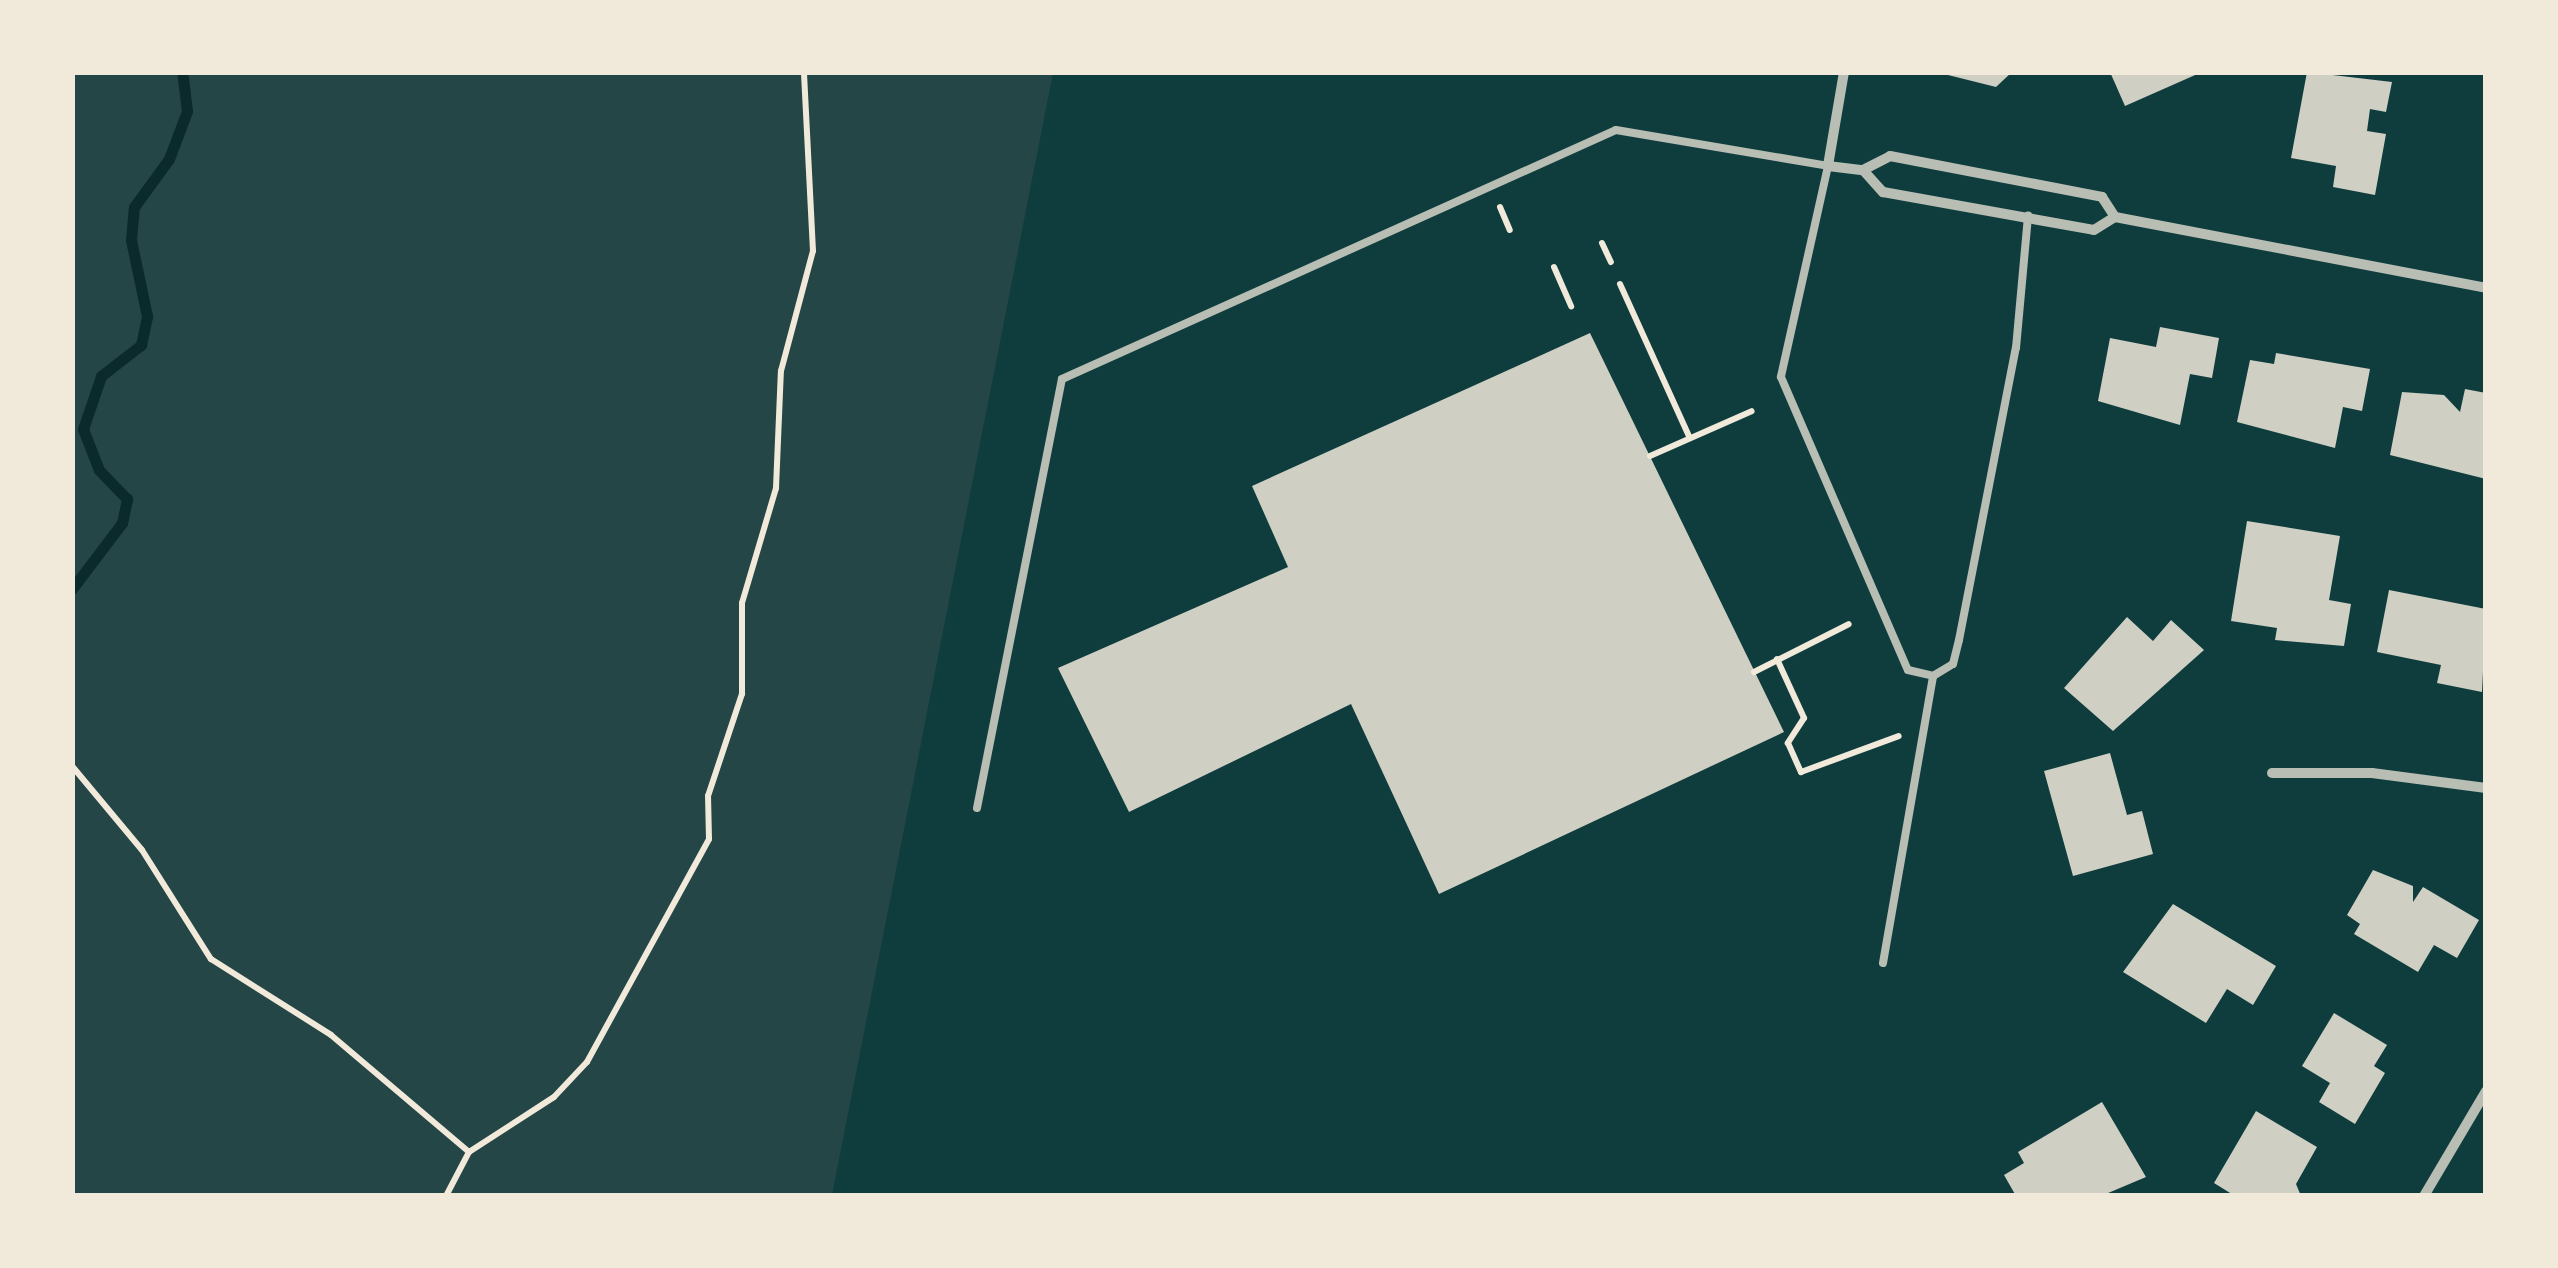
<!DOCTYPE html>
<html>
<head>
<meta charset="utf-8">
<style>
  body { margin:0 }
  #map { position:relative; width:2558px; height:1268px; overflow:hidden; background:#0f3d3e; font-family:Montserrat,sans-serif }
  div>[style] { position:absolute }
  .green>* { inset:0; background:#244646 }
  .stream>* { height:11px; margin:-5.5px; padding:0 5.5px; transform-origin:5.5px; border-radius:5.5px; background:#0a2a2b }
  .building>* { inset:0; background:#cfcfc3 }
  .path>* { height:6px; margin:-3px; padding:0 3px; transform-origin:3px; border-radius:3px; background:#f1e9da }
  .service>* { height:8px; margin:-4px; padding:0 4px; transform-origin:4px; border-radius:4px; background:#b8beb3 }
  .minor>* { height:10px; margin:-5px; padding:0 5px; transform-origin:5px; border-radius:5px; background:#b8beb3 }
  span { translate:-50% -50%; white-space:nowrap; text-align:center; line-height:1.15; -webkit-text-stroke:8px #f1e9da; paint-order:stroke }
  .frame { position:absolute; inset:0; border:75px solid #f1e9da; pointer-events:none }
</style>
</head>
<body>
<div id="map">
  <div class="green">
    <div style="clip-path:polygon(72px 73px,1053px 73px,832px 1195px,73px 1195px)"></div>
  </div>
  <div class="stream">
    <div style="left:72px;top:589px;width:83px;rotate:-52.9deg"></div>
    <div style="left:122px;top:523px;width:25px;rotate:-78deg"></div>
    <div style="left:127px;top:499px;width:40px;rotate:-134deg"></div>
    <div style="left:99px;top:470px;width:44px;rotate:-111.3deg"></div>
    <div style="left:83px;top:429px;width:56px;rotate:-71.2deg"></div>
    <div style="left:101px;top:376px;width:51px;rotate:-37.8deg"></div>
    <div style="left:141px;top:345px;width:30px;rotate:-78deg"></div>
    <div style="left:147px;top:316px;width:78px;rotate:-101.9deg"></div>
    <div style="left:131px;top:240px;width:33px;rotate:-85deg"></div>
    <div style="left:134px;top:207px;width:59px;rotate:-53.9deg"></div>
    <div style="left:169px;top:159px;width:51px;rotate:-69.4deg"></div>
    <div style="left:187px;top:111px;width:39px;rotate:-97deg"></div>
  </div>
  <div class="building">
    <div style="clip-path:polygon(1936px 72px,2012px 72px,1996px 87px)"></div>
    <div style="clip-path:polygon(2110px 72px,2202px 72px,2125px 106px)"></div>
    <div style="clip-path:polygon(2307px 72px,2392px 82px,2386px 112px,2370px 109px,2367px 131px,2386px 134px,2375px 195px,2333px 187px,2336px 166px,2291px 158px)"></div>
    <div style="clip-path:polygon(2160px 327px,2219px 338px,2212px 378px,2190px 374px,2180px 425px,2098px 401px,2110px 338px,2156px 347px)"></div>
    <div style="clip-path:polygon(1590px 333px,1784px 732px,1439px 894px,1351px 704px,1129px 812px,1058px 668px,1288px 567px,1252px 486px)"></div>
    <div style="clip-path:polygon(2276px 353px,2370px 369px,2362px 411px,2343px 407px,2335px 448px,2237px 422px,2250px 360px,2274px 364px)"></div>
    <div style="clip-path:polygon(2465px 389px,2486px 393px,2486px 479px,2390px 455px,2402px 392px,2444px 395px,2460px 412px)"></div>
    <div style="clip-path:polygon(2247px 521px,2340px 536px,2329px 600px,2351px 604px,2344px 646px,2275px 640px,2277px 628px,2231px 621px)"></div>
    <div style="clip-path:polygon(2389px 590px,2486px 609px,2482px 692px,2437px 683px,2441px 665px,2377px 652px)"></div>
    <div style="clip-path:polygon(2127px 617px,2153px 641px,2171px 620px,2204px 650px,2113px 731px,2064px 688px)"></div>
    <div style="clip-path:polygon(2110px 753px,2127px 815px,2142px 811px,2153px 854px,2073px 876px,2044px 771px)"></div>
    <div style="clip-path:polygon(2373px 870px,2413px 886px,2413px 902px,2423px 887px,2479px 920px,2457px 958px,2434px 945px,2418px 972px,2354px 934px,2360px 924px,2347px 915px)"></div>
    <div style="clip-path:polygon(2173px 904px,2276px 966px,2253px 1005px,2227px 989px,2206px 1023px,2123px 972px)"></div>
    <div style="clip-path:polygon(2334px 1013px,2387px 1045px,2374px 1066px,2385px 1073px,2355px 1124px,2319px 1102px,2330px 1083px,2302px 1066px)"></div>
    <div style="clip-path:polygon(2102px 1102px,2146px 1177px,2101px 1196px,2016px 1196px,2004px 1175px,2024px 1163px,2018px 1152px)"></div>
    <div style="clip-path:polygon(2256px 1111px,2317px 1147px,2296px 1184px,2301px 1196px,2235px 1196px,2214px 1183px)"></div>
  </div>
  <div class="path">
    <div style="left:1500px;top:207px;width:25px;rotate:67deg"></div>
    <div style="left:1602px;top:243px;width:21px;rotate:65deg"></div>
    <div style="left:1554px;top:267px;width:43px;rotate:66.4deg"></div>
    <div style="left:1620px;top:284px;width:169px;rotate:65.6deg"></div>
    <div style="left:1650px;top:456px;width:111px;rotate:-23.8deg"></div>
    <div style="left:1777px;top:659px;width:65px;rotate:65.4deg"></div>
    <div style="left:1804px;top:718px;width:30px;rotate:123deg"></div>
    <div style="left:1788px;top:743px;width:32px;rotate:66deg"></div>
    <div style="left:1801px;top:772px;width:104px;rotate:-20.2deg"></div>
    <div style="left:1754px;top:672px;width:106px;rotate:-26.8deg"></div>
    <div style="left:72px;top:766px;width:109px;rotate:50.2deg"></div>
    <div style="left:142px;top:850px;width:129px;rotate:57.7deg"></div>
    <div style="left:211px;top:959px;width:142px;rotate:32.3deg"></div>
    <div style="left:331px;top:1035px;width:181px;rotate:40.3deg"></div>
    <div style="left:446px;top:1196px;width:50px;rotate:-62.4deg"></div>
    <div style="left:469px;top:1152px;width:101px;rotate:-32.9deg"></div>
    <div style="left:554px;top:1097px;width:48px;rotate:-46.7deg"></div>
    <div style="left:587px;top:1062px;width:254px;rotate:-61.3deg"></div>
    <div style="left:709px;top:839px;width:43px;rotate:-91.3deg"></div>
    <div style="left:708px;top:796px;width:108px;rotate:-71.6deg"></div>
    <div style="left:742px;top:694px;width:91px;rotate:-90deg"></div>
    <div style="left:742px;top:603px;width:120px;rotate:-73.5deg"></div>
    <div style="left:776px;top:488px;width:117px;rotate:-87.6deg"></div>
    <div style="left:781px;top:371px;width:124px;rotate:-75.1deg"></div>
    <div style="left:813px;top:251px;width:179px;rotate:-92.9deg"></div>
  </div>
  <div class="service">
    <div style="left:977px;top:808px;width:437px;rotate:-78.8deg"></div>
    <div style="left:1062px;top:379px;width:607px;rotate:-24.2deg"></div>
    <div style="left:1616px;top:130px;width:215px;rotate:9.6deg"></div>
    <div style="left:1828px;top:166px;width:216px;rotate:102.6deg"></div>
    <div style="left:1781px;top:377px;width:319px;rotate:66.6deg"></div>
    <div style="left:1908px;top:670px;width:26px;rotate:13deg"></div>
    <div style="left:1933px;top:676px;width:23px;rotate:-31deg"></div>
    <div style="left:1953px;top:664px;width:25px;rotate:-76deg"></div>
    <div style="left:1959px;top:640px;width:298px;rotate:-79deg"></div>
    <div style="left:2016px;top:348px;width:133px;rotate:-84.8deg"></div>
    <div style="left:1883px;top:963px;width:291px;rotate:-80.1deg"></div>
  </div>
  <div class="minor">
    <div style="left:1844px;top:72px;width:95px;rotate:99.7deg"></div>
    <div style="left:1828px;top:166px;width:35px;rotate:7deg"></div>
    <div style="left:1863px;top:170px;width:30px;rotate:-27deg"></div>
    <div style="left:1890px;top:156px;width:216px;rotate:10.9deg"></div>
    <div style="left:2102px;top:197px;width:24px;rotate:57deg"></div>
    <div style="left:1863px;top:170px;width:30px;rotate:48deg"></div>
    <div style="left:1883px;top:192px;width:214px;rotate:10.2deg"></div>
    <div style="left:2094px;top:230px;width:25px;rotate:-32deg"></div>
    <div style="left:2115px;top:217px;width:378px;rotate:10.8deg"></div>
    <div style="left:2272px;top:773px;width:100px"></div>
    <div style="left:2372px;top:773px;width:115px;rotate:7.5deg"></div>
    <div style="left:2424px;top:1196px;width:122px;rotate:-59.4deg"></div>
  </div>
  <div class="frame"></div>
</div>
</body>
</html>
